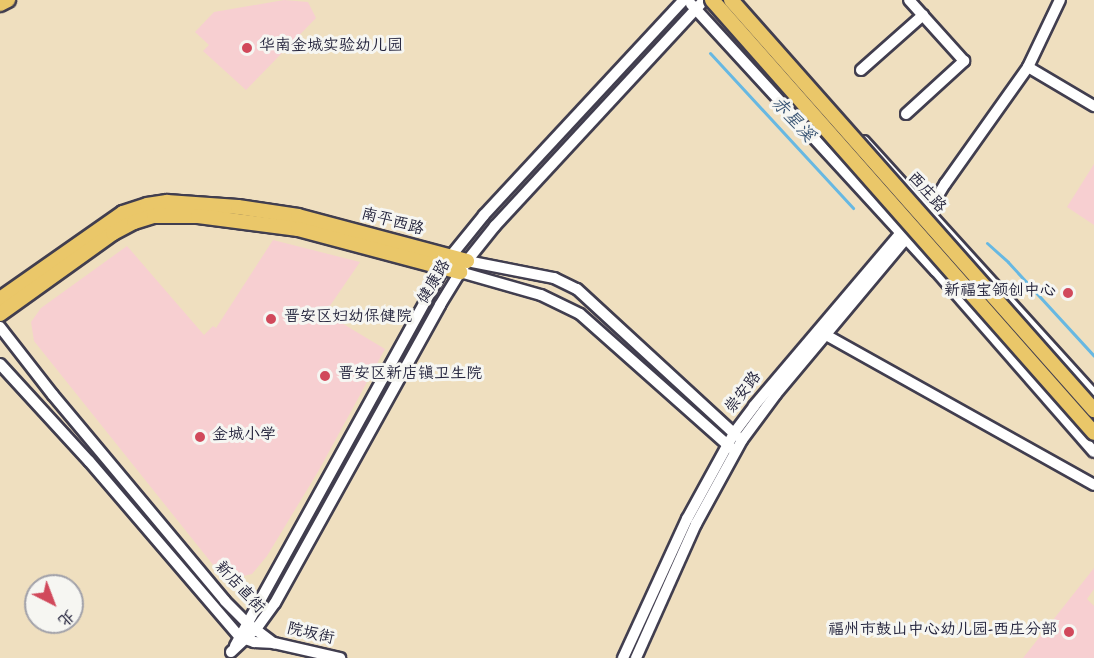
<!DOCTYPE html>
<html>
<head>
<meta charset="utf-8">
<style>
  body { margin:0 }
  #map { position:relative; width:1094px; height:658px; overflow:hidden; background:#efdfbf; font-family:"Gochi Hand","LXGW WenKai TC",sans-serif }
  div>[style] { position:absolute }
  .built>* { inset:0; background:#f7cfd1 }
  .stream>* { height:3px; margin:-1.5px; padding:0 1.5px; transform-origin:1.5px; border-radius:1.5px; background:#67b8e2 }
  .roads { filter:drop-shadow(2px 0 #413e4f) drop-shadow(-2px 0 #413e4f) drop-shadow(0 2px #413e4f) drop-shadow(0 -2px #413e4f) }
  .minor>* { height:10px; margin:-5px; padding:0 5px; transform-origin:5px; border-radius:5px; background:#fff }
  .major>* { height:14px; margin:-7px; padding:0 7px; transform-origin:7px; border-radius:7px; background:#eac769 }
  .bridges { filter:drop-shadow(2px 0 #413e4f) drop-shadow(-2px 0 #413e4f) drop-shadow(0 2px #413e4f) drop-shadow(0 -2px #413e4f) }
  .major-bridge>* { height:14px; margin:-7px; padding:0 7px; transform-origin:7px; border-radius:7px; background:#eac769 }
  .dots>* { width:16px; height:16px; translate:-50% -50%; box-sizing:border-box; border:3px solid #f6f6f2; border-radius:50% }
  span { translate:-50% -50%; white-space:nowrap; text-align:center; line-height:1.15; -webkit-text-stroke:6px #f6f6f2; paint-order:stroke }
  .poi-label { font-size:16px; color:#22223b }
  .left { translate:0 -50%; text-align:left }
  .right { translate:-100% -50%; text-align:right }
  .street-label { font-size:16px; color:#22223b }
  .water-label { font-size:18px; color:#3a5675; font-style:italic }
  .north { position:absolute; left:24px; top:574px; width:60px; height:60px; box-sizing:border-box; background:#f6f6f2; border:2px solid #a1a1a9; border-radius:50%; rotate:138deg; font-size:16px; font-weight:700; line-height:24px; text-align:center; color:#22223b }
  .north::after { content:''; display:block; margin:auto; width:21px; height:27px; background:#d1495b; clip-path:polygon(50% 0,100% 100%,50% 72%,0 100%) }
</style>
</head>
<body>
<div id="map">
  <div class="built">
    <div style="clip-path:polygon(284px 0,308px 2px,316px 18px,246px 90px,203px 51px,209px 45px,195px 32px,214px 12px)"></div>
    <div style="clip-path:polygon(1094px 164px,1094px 225px,1067px 207px)"></div>
    <div style="clip-path:polygon(273px 240px,360px 262px,325px 313px,385px 349px,319px 470px,267px 556px,252px 574px,230px 579px,218px 571px,34px 341px,31px 322px,41px 308px,127px 246px,204px 335px,213px 326px,216px 328px)"></div>
    <div style="clip-path:polygon(1094px 568px,1094px 589px,1087px 599px,1094px 606px,1094px 658px,1023px 658px)"></div>
  </div>
  <div class="stream">
    <div style="left:710px;top:53px;width:211px;rotate:47.3deg"></div>
    <div style="left:987px;top:243px;width:28px;rotate:42deg"></div>
    <div style="left:1008px;top:262px;width:127px;rotate:47.5deg"></div>
  </div>
  <div class="roads">
    <div class="minor">
      <div style="left:691px;top:4px;width:362px;rotate:47.5deg"></div>
      <div style="left:936px;top:271px;width:240px;rotate:48.9deg"></div>
      <div style="left:1028px;top:67px;width:77px;rotate:30.6deg"></div>
      <div style="left:861px;top:70px;width:83px;rotate:-41.6deg"></div>
      <div style="left:906px;top:114px;width:79px;rotate:-42.4deg"></div>
      <div style="left:964px;top:61px;width:82px;rotate:-132deg"></div>
      <div style="left:864px;top:141px;width:343px;rotate:47.8deg"></div>
      <div style="left:467px;top:261px;width:89px;rotate:11.1deg"></div>
      <div style="left:554px;top:278px;width:25px;rotate:26deg"></div>
      <div style="left:577px;top:289px;width:217px;rotate:42.6deg"></div>
      <div style="left:460px;top:272px;width:84px;rotate:15.9deg"></div>
      <div style="left:541px;top:295px;width:43px;rotate:26deg"></div>
      <div style="left:580px;top:314px;width:202px;rotate:41.6deg"></div>
      <div style="left:0;top:327px;width:86px;rotate:52.1deg"></div>
      <div style="left:53px;top:395px;width:268px;rotate:50.1deg"></div>
      <div style="left:225px;top:601px;width:31px;rotate:45deg"></div>
      <div style="left:247px;top:623px;width:34px;rotate:37deg"></div>
      <div style="left:826px;top:335px;width:307px;rotate:29.2deg"></div>
      <div style="left:0;top:364px;width:132px;rotate:47.5deg"></div>
      <div style="left:89px;top:461px;width:232px;rotate:49.4deg"></div>
      <div style="left:240px;top:637px;width:15px;rotate:20deg"></div>
      <div style="left:254px;top:642px;width:20px;rotate:3deg"></div>
      <div style="left:274px;top:643px;width:68px;rotate:12.8deg"></div>
      <div style="left:235px;top:646px;width:444px;rotate:-61.1deg"></div>
      <div style="left:450px;top:257px;width:54px;rotate:-51deg"></div>
      <div style="left:484px;top:215px;width:294px;rotate:-47.1deg"></div>
      <div style="left:231px;top:652px;width:34px;rotate:-43deg"></div>
      <div style="left:256px;top:629px;width:32px;rotate:-54deg"></div>
      <div style="left:275px;top:603px;width:341px;rotate:-61deg"></div>
      <div style="left:440px;top:305px;width:52px;rotate:-58.5deg"></div>
      <div style="left:467px;top:261px;width:45px;rotate:-51.3deg"></div>
      <div style="left:495px;top:226px;width:308px;rotate:-47.2deg"></div>
      <div style="left:623px;top:658px;width:153px;rotate:-65.3deg"></div>
      <div style="left:687px;top:519px;width:98px;rotate:-61.3deg"></div>
      <div style="left:734px;top:433px;width:34px;rotate:-53deg"></div>
      <div style="left:754px;top:406px;width:233px;rotate:-49.7deg"></div>
      <div style="left:636px;top:658px;width:147px;rotate:-65.9deg"></div>
      <div style="left:696px;top:524px;width:96px;rotate:-61.3deg"></div>
      <div style="left:742px;top:440px;width:57px;rotate:-53.5deg"></div>
      <div style="left:776px;top:394px;width:237px;rotate:-50.1deg"></div>
      <div style="left:928px;top:212px;width:33px;rotate:-59deg"></div>
      <div style="left:945px;top:184px;width:143px;rotate:-54.6deg"></div>
      <div style="left:1028px;top:67px;width:74px;rotate:-64.5deg"></div>
    </div>
    <div class="major">
      <div style="left:0;top:4px;width:9px;rotate:-27deg"></div>
      <div style="left:0;top:299px;width:150px;rotate:-35deg"></div>
      <div style="left:123px;top:213px;width:25px;rotate:-18deg"></div>
      <div style="left:147px;top:205px;width:20px;rotate:-9deg"></div>
      <div style="left:167px;top:202px;width:71px;rotate:4deg"></div>
      <div style="left:238px;top:207px;width:61px;rotate:8.5deg"></div>
      <div style="left:298px;top:216px;width:175px;rotate:14.9deg"></div>
      <div style="left:0;top:314px;width:139px;rotate:-35.6deg"></div>
      <div style="left:113px;top:233px;width:24px;rotate:-28deg"></div>
      <div style="left:134px;top:222px;width:21px;rotate:-17deg"></div>
      <div style="left:154px;top:216px;width:44px"></div>
      <div style="left:198px;top:216px;width:101px;rotate:7.4deg"></div>
      <div style="left:298px;top:229px;width:168px;rotate:14.9deg"></div>
    </div>
  </div>
  <div class="bridges">
    <div class="major-bridge">
      <div style="left:712px;top:0;width:577px;rotate:48.58deg"></div>
      <div style="left:731px;top:0;width:548px;rotate:48.48deg"></div>
    </div>
  </div>
  <div class="dots">
    <div style="left:247px;top:48px;background:#d1495b"></div>
    <div style="left:1068px;top:293px;background:#d1495b"></div>
    <div style="left:271px;top:319px;background:#d1495b"></div>
    <div style="left:325px;top:376px;background:#d1495b"></div>
    <div style="left:200px;top:437px;background:#d1495b"></div>
    <div style="left:1069px;top:632px;background:#d1495b"></div>
  </div>
  <div class="poi-label">
    <span class="left" style="left:259px;top:48px">华南金城实验幼儿园</span>
    <span class="right" style="left:1056px;top:293px">新福宝领创中心</span>
    <span class="left" style="left:284px;top:319px">晋安区妇幼保健院</span>
    <span class="left" style="left:338px;top:376px">晋安区新店镇卫生院</span>
    <span class="left" style="left:212px;top:437px">金城小学</span>
    <span class="right" style="left:1057px;top:632px">福州市鼓山中心幼儿园-西庄分部</span>
  </div>
  <div class="street-label">
    <span style="left:925px;top:194px;rotate:48deg">西庄路</span>
    <span style="left:392px;top:224px;rotate:15deg">南平西路</span>
    <span style="left:436px;top:283px;rotate:-59deg">健康路</span>
    <span style="left:745px;top:394px;rotate:-52deg">崇安路</span>
    <span style="left:238px;top:589px;rotate:47deg">新店直街</span>
    <span style="left:310px;top:636px;rotate:13deg">院坂街</span>
  </div>
  <div class="water-label">
    <span style="left:791px;top:121px;rotate:47deg">赤星溪</span>
  </div>
  <div class="north">北</div>
</div>
</body>
</html>
